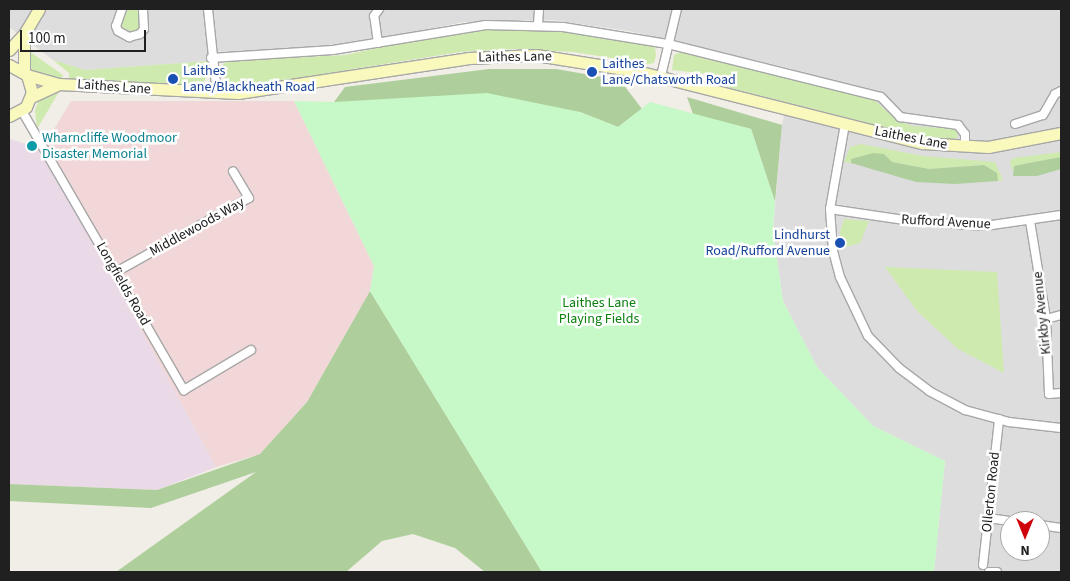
<!DOCTYPE html>
<html>
<head>
<meta charset="utf-8">
<style>
  body { margin:0 }
  #map { position:relative; width:1070px; height:581px; overflow:hidden; background:#f1ede7; font-family:"Source Sans 3",sans-serif }
  div>[style] { position:absolute }
  .residential>* { inset:0; background:#deddde }
  .commercial>* { inset:0; background:#f1d7d7 }
  .industrial>* { inset:0; background:#ead9e7 }
  .grass>* { inset:0; background:#ceeaae }
  .forest>* { inset:0; background:#aecf9c }
  .park>* { inset:0; background:#c6f9c7 }
  .roads { filter:drop-shadow(1px 0 #a7a7a7) drop-shadow(-1px 0 #a7a7a7) drop-shadow(0 1px #a7a7a7) drop-shadow(0 -1px #a7a7a7) }
  .minor>* { height:8px; margin:-4px; padding:0 4px; transform-origin:4px; border-radius:4px; background:#fff }
  .secondary>* { height:11px; margin:-5.5px; padding:0 5.5px; transform-origin:5.5px; border-radius:5.5px; background:#f9f9bd }
  .dots>* { width:14px; height:14px; translate:-50% -50%; box-sizing:border-box; border:2px solid #fff; border-radius:50% }
  span { translate:-50% -50%; white-space:nowrap; text-align:center; line-height:1.15; -webkit-text-stroke:5px #fff; paint-order:stroke }
  .street-label { font-size:14px; color:#202020 }
  .transit-label { font-size:14px; color:#164399 }
  .left { translate:0 -50%; text-align:left }
  .right { translate:-100% -50%; text-align:right }
  .culture-label { font-size:14px; color:#0d838f }
  .park-label { font-size:14px; color:#0d8011 }
  .frame { position:absolute; inset:0; border:10px solid #202020; pointer-events:none }
  .north { position:absolute; left:1000px; top:511px; width:50px; height:50px; box-sizing:border-box; background:#fff; border:1px solid #a6a6a6; border-radius:50%; rotate:180deg; font-size:14px; font-weight:700; line-height:20px; text-align:center; color:#202020 }
  .north::after { content:''; display:block; margin:auto; width:18px; height:22px; background:#cf020c; clip-path:polygon(50% 0,100% 100%,50% 72%,0 100%) }
  .scale { position:absolute; left:20px; top:30px; width:126px; height:22px; box-sizing:border-box; border:2px solid #202020; border-top:0; padding-left:6px; font-size:15px; line-height:18px; white-space:nowrap; color:#202020; -webkit-text-stroke:4px #fff; paint-order:stroke }
</style>
</head>
<body>
<div id="map">
  <div class="residential">
    <div style="clip-path:polygon(evenodd,9px 9px,1061px 9px,1061px 572px,934px 572px,945px 461px,873px 426px,817px 367px,783px 301px,773px 231px,782px 125px,793px 69px,629px 31px,553px 20px,463px 22px,369px 41px,278px 50px,224px 52px,209px 49px,209px 61px,85px 70px,53px 60px,9px 27px,9px 9px,1010px 521px,1040px 521px,1040px 551px,1010px 551px,1010px 521px)"></div>
  </div>
  <div class="commercial">
    <div style="clip-path:polygon(71px 101px,294px 101px,374px 266px,370px 291px,307px 402px,260px 454px,216px 467px,42px 149px)"></div>
  </div>
  <div class="industrial">
    <div style="clip-path:polygon(9px 139px,42px 149px,216px 467px,157px 490px,9px 484px)"></div>
  </div>
  <div class="grass">
    <div style="clip-path:polygon(128px 9px,138px 9px,141px 26px,135px 32px,119px 27px)"></div>
    <div style="clip-path:polygon(496px 29px,536px 29px,608px 37px,655px 46px,656px 56px,654px 63px,648px 64px,574px 52px,515px 49px,460px 52px,236px 88px,225px 84px,222px 74px,223px 64px,229px 61px,345px 55px,454px 32px)"></div>
    <div style="clip-path:polygon(26px 49px,63px 75px,62px 79px,36px 74px,31px 69px)"></div>
    <div style="clip-path:polygon(680px 52px,873px 99px,898px 121px,912px 126px,953px 129px,958px 130px,957px 138px,952px 141px,920px 136px,723px 86px,708px 74px,672px 70px,674px 55px)"></div>
    <div style="clip-path:polygon(53px 60px,85px 70px,209px 61px,209px 74px,202px 84px,194px 86px,69px 79px,69px 73px)"></div>
    <div style="clip-path:polygon(60px 90px,37px 129px,35px 110px,39px 99px,49px 92px)"></div>
    <div style="clip-path:polygon(861px 144px,923px 156px,995px 162px,1003px 180px,998px 181px,997px 173px,984px 165px,929px 169px,892px 162px,884px 154px,851px 159px,851px 163px,844px 162px,850px 147px)"></div>
    <div style="clip-path:polygon(1061px 152px,1061px 157px,1014px 166px,1012px 171px,1010px 161px,1014px 158px)"></div>
    <div style="clip-path:polygon(844px 219px,869px 221px,860px 243px,842px 248px,840px 232px)"></div>
    <div style="clip-path:polygon(885px 267px,997px 272px,1004px 373px,958px 349px,917px 311px)"></div>
  </div>
  <div class="forest">
    <div style="clip-path:polygon(489px 69px,556px 69px,620px 80px,642px 109px,618px 127px,580px 112px,334px 102px,345px 87px)"></div>
    <div style="clip-path:polygon(687px 97px,782px 125px,775px 202px,751px 129px,693px 114px)"></div>
    <div style="clip-path:polygon(873px 153px,884px 154px,892px 162px,929px 169px,984px 165px,997px 173px,998px 181px,955px 184px,916px 182px,851px 163px,851px 159px)"></div>
    <div style="clip-path:polygon(1061px 157px,1061px 169px,1037px 176px,1013px 176px,1014px 166px)"></div>
    <div style="clip-path:polygon(370px 291px,542px 572px,485px 572px,455px 548px,413px 534px,382px 541px,346px 572px,116px 572px,256px 472px,151px 508px,9px 501px,9px 484px,157px 490px,260px 454px,307px 402px)"></div>
  </div>
  <div class="park">
    <div style="clip-path:polygon(487px 93px,580px 112px,618px 127px,650px 102px,751px 129px,775px 202px,773px 231px,783px 301px,817px 367px,873px 426px,945px 461px,934px 572px,542px 572px,370px 291px,374px 266px,294px 101px,334px 102px)"></div>
  </div>
  <div class="roads">
    <div class="minor">
      <div style="left:122px;top:9px;width:18px;rotate:109deg"></div>
      <div style="left:116px;top:26px;width:5px;rotate:68deg"></div>
      <div style="left:118px;top:31px;width:13px;rotate:29deg"></div>
      <div style="left:129px;top:37px;width:11px;rotate:-15deg"></div>
      <div style="left:140px;top:34px;width:6px;rotate:-51deg"></div>
      <div style="left:144px;top:29px;width:20px;rotate:-93deg"></div>
      <div style="left:208px;top:9px;width:85px;rotate:84deg"></div>
      <div style="left:538px;top:24px;width:15px;rotate:-86deg"></div>
      <div style="left:378px;top:43px;width:27px;rotate:-98deg"></div>
      <div style="left:374px;top:16px;width:9px;rotate:-54deg"></div>
      <div style="left:211px;top:58px;width:122px;rotate:-3.8deg"></div>
      <div style="left:333px;top:50px;width:155px;rotate:-9.3deg"></div>
      <div style="left:486px;top:25px;width:77px;rotate:1.5deg"></div>
      <div style="left:563px;top:27px;width:106px;rotate:9.2deg"></div>
      <div style="left:668px;top:44px;width:219px;rotate:14deg"></div>
      <div style="left:881px;top:97px;width:28px;rotate:46deg"></div>
      <div style="left:900px;top:117px;width:59px;rotate:7.9deg"></div>
      <div style="left:958px;top:125px;width:11px;rotate:52deg"></div>
      <div style="left:965px;top:134px;width:13px;rotate:90deg"></div>
      <div style="left:661px;top:76px;width:69px;rotate:-76.6deg"></div>
      <div style="left:22px;top:111px;width:323px;rotate:59.9deg"></div>
      <div style="left:184px;top:390px;width:78px;rotate:-30.8deg"></div>
      <div style="left:845px;top:124px;width:86px;rotate:100deg"></div>
      <div style="left:830px;top:209px;width:42px;rotate:85.9deg"></div>
      <div style="left:833px;top:251px;width:27px;rotate:75deg"></div>
      <div style="left:840px;top:277px;width:65px;rotate:64.6deg"></div>
      <div style="left:868px;top:336px;width:45px;rotate:45.9deg"></div>
      <div style="left:899px;top:368px;width:38px;rotate:37deg"></div>
      <div style="left:929px;top:391px;width:41px;rotate:27.8deg"></div>
      <div style="left:965px;top:410px;width:46px;rotate:15.3deg"></div>
      <div style="left:1009px;top:422px;width:52px;rotate:6.6deg"></div>
      <div style="left:1015px;top:124px;width:29px;rotate:-18deg"></div>
      <div style="left:1043px;top:115px;width:24px;rotate:-60deg"></div>
      <div style="left:1055px;top:94px;width:7px;rotate:-27deg"></div>
      <div style="left:830px;top:209px;width:82px;rotate:8.4deg"></div>
      <div style="left:911px;top:221px;width:74px;rotate:3.9deg"></div>
      <div style="left:985px;top:226px;width:77px;rotate:-8.2deg"></div>
      <div style="left:1030px;top:221px;width:99px;rotate:80.7deg"></div>
      <div style="left:1046px;top:319px;width:75px;rotate:87.7deg"></div>
      <div style="left:1049px;top:394px;width:12px;rotate:-5deg"></div>
      <div style="left:116px;top:272px;width:152px;rotate:-29.1deg"></div>
      <div style="left:249px;top:198px;width:31px;rotate:-121deg"></div>
      <div style="left:1046px;top:319px;width:16px;rotate:-15deg"></div>
      <div style="left:988px;top:518px;width:22px;rotate:8deg"></div>
      <div style="left:1040px;top:525px;width:21px;rotate:8deg"></div>
      <div style="left:983px;top:565px;width:147px;rotate:-83.7deg"></div>
      <div style="left:989px;top:572px;width:8px"></div>
    </div>
    <div class="secondary">
      <div style="left:9px;top:50px;width:22px;rotate:-47deg"></div>
      <div style="left:24px;top:34px;width:29px;rotate:-59deg"></div>
      <div style="left:9px;top:65px;width:21px;rotate:29deg"></div>
      <div style="left:27px;top:75px;width:18px;rotate:74deg"></div>
      <div style="left:32px;top:92px;width:16px;rotate:112deg"></div>
      <div style="left:26px;top:107px;width:19px;rotate:152deg"></div>
      <div style="left:24px;top:72px;width:38px;rotate:-90deg"></div>
      <div style="left:27px;top:75px;width:33px;rotate:16deg"></div>
      <div style="left:59px;top:84px;width:179px;rotate:2.9deg"></div>
      <div style="left:238px;top:93px;width:234px;rotate:-8.6deg"></div>
      <div style="left:469px;top:58px;width:67px;rotate:-2.6deg"></div>
      <div style="left:536px;top:55px;width:102px;rotate:9deg"></div>
      <div style="left:637px;top:71px;width:294px;rotate:14.2deg"></div>
      <div style="left:922px;top:143px;width:66px;rotate:3.5deg"></div>
      <div style="left:988px;top:147px;width:74px;rotate:-10.9deg"></div>
      <div style="left:31px;top:97px;width:31px;rotate:-25deg"></div>
    </div>
  </div>
  <div class="dots">
    <div style="left:592px;top:72px;background:#1a4fb4"></div>
    <div style="left:173px;top:79px;background:#1a4fb4"></div>
    <div style="left:32px;top:146px;background:#0f9aa8"></div>
    <div style="left:840px;top:243px;background:#1a4fb4"></div>
  </div>
  <div class="street-label">
    <span style="left:515px;top:57px;rotate:-1deg">Laithes Lane</span>
    <span style="left:114px;top:87px;rotate:4deg">Laithes Lane</span>
    <span style="left:911px;top:138px;rotate:11deg">Laithes Lane</span>
    <span style="left:946px;top:222px;rotate:3deg">Rufford Avenue</span>
    <span style="left:197px;top:227px;rotate:-29deg">Middlewoods Way</span>
    <span style="left:123px;top:284px;rotate:60deg">Longfields Road</span>
    <span style="left:1042px;top:313px;rotate:-96deg">Kirkby Avenue</span>
    <span style="left:991px;top:492px;rotate:-84deg">Ollerton Road</span>
  </div>
  <div class="transit-label">
    <span class="left" style="left:602px;top:72px">Laithes<br>Lane/Chatsworth Road</span>
    <span class="left" style="left:183px;top:79px">Laithes<br>Lane/Blackheath Road</span>
    <span class="right" style="left:830px;top:243px">Lindhurst<br>Road/Rufford Avenue</span>
  </div>
  <div class="culture-label">
    <span class="left" style="left:42px;top:146px">Wharncliffe Woodmoor<br>Disaster Memorial</span>
  </div>
  <div class="park-label">
    <span style="left:599px;top:311px">Laithes Lane<br>Playing Fields</span>
  </div>
  <div class="frame"></div>
  <div class="north">N</div>
  <div class="scale">100 m</div>
</div>
</body>
</html>
